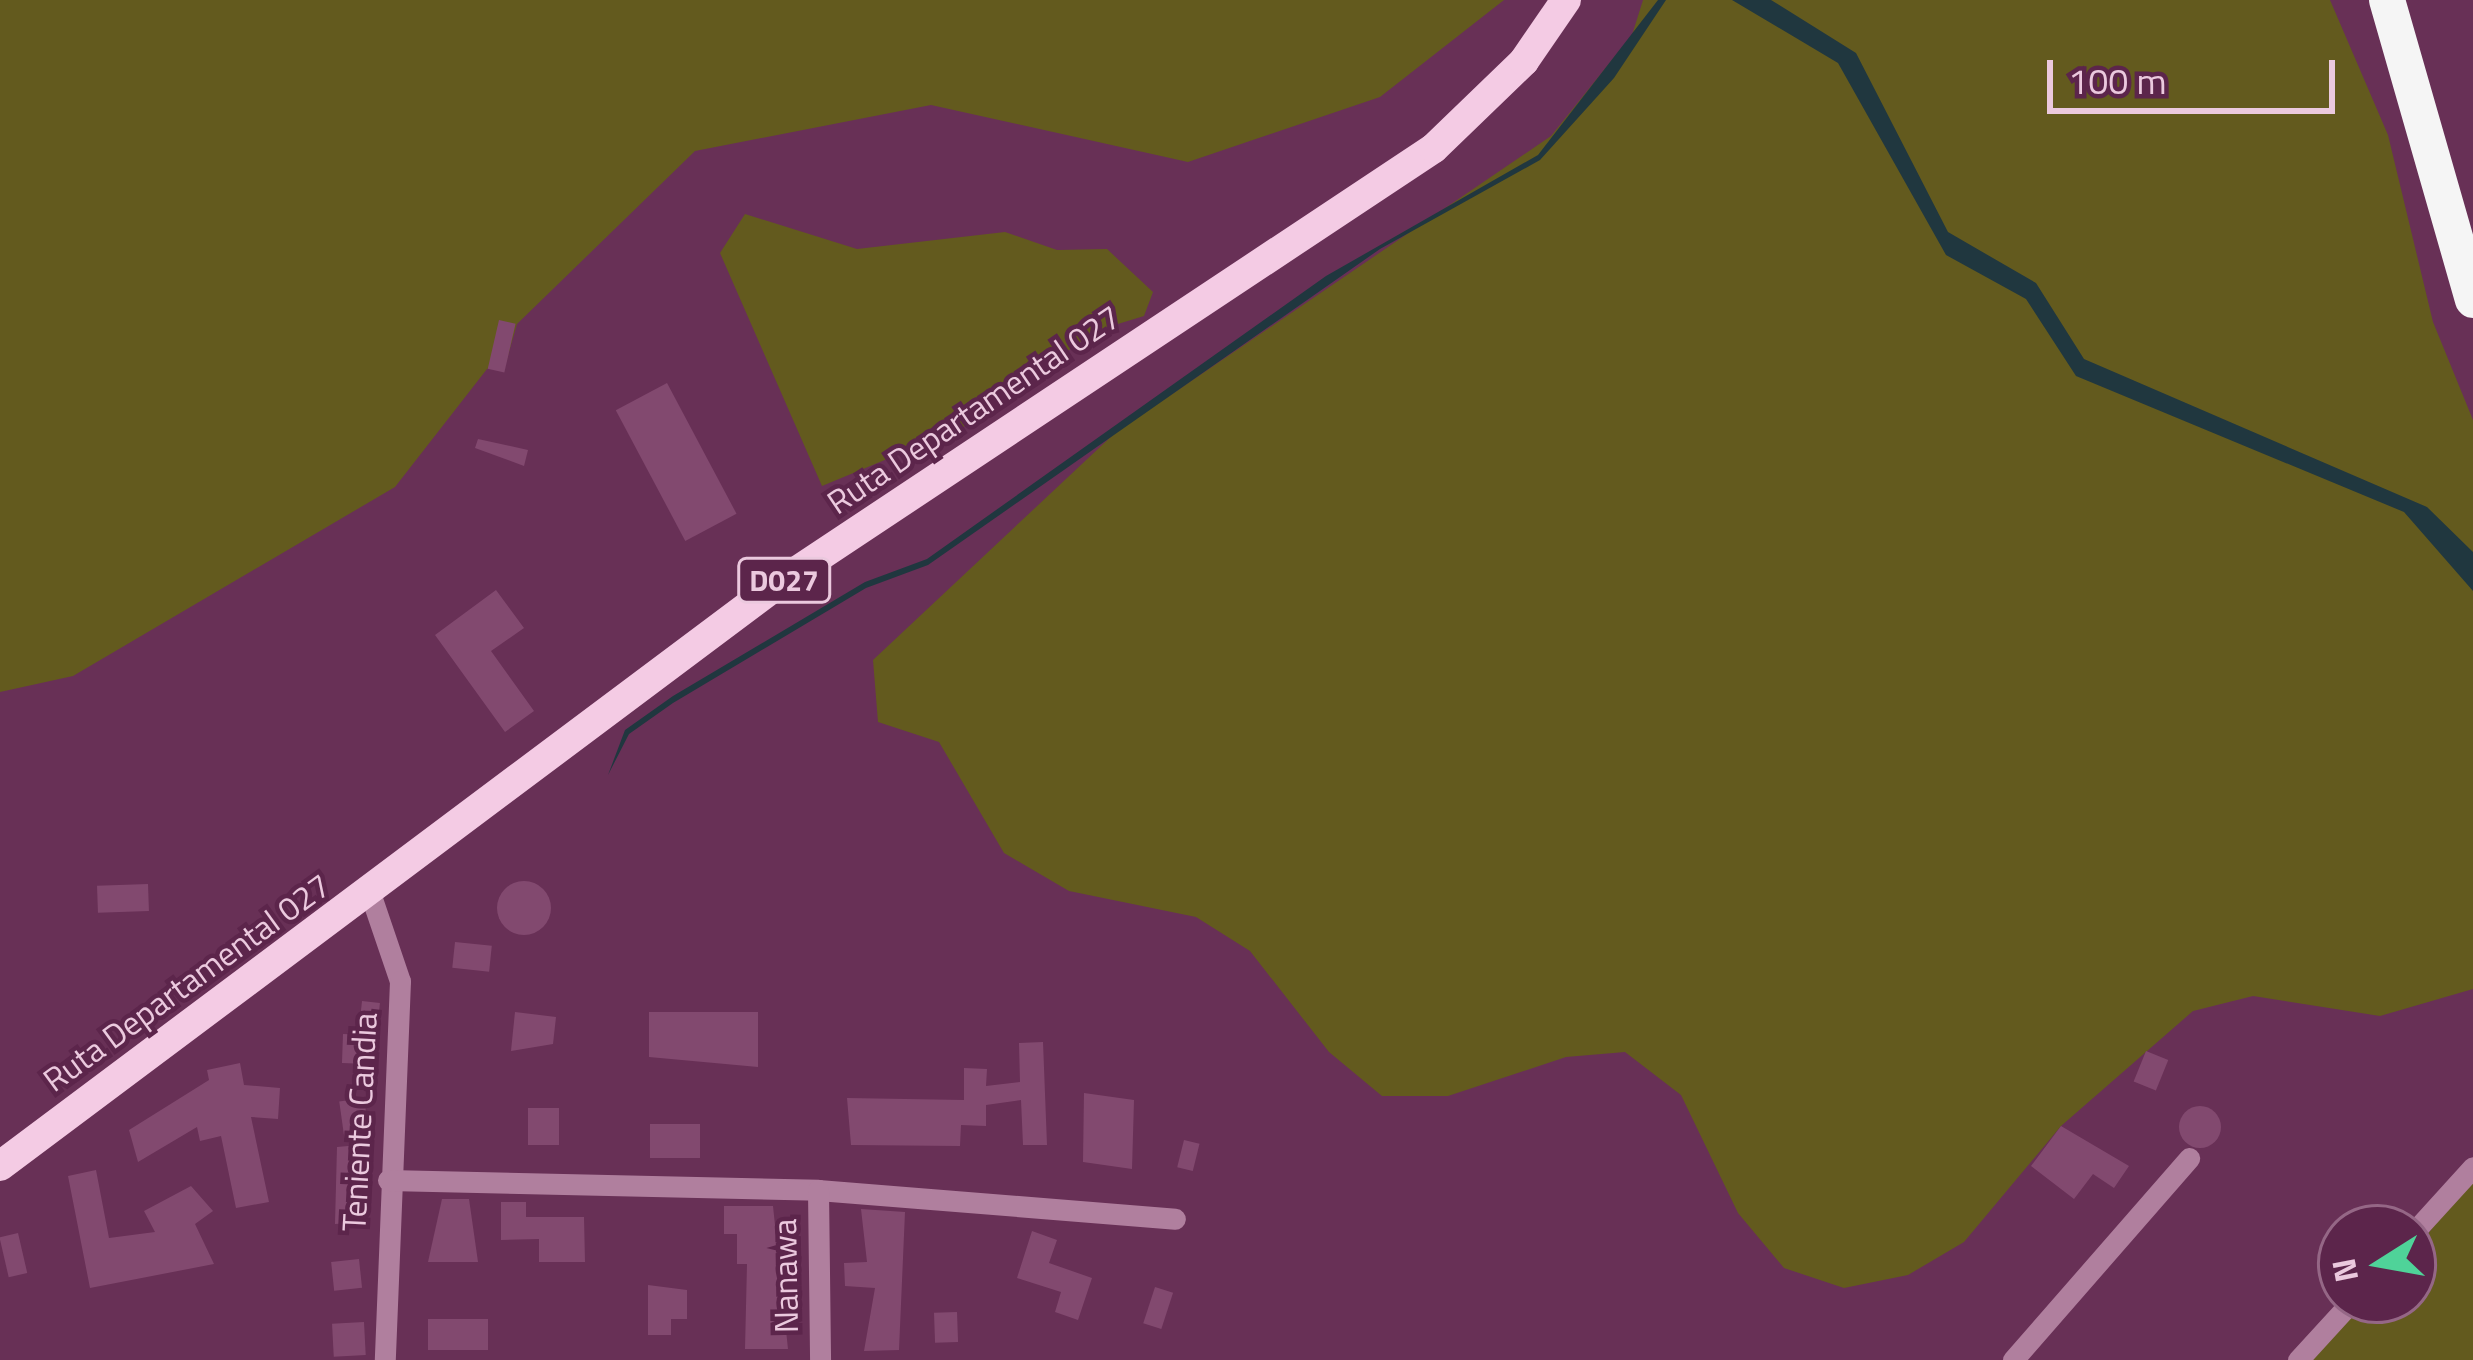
<!DOCTYPE html>
<html>
<head>
<meta charset="utf-8">
<style>
  body { margin:0 }
  #map { position:relative; width:2473px; height:1360px; overflow:hidden; background:#683056; font-family:"Titillium Web",sans-serif }
  div>[style] { position:absolute }
  .green>* { inset:0; background:#635a1e }
  .water>* { inset:0; background:#20373f }
  .building>* { inset:0; background:#82496f; transform-origin:0 0 }
  .round { border-radius:50% }
  .minor>* { height:21px; margin:-10.5px; padding:0 10.5px; transform-origin:10.5px; border-radius:10.5px; background:#b07f9e }
  .major>* { height:30px; margin:-15px; padding:0 15px; transform-origin:15px; border-radius:15px; background:#f4cbe4 }
  .highway>* { height:36px; margin:-18px; padding:0 18px; transform-origin:18px; border-radius:18px; background:#f5f5f5 }
  span { translate:-50% -50%; white-space:nowrap; text-align:center; line-height:1.15; -webkit-text-stroke:9px #5c254b; paint-order:stroke }
  .shield-label span { padding:3px 9px; background:#5c254b; border:3px solid; border-radius:9px; -webkit-text-stroke-width:0 }
  .shield-label { font-size:30px; color:#ebc9de; font-weight:700 }
  .street-label { font-size:33px; color:#ebc9de }
  .north { position:absolute; left:2317px; top:1204px; width:120px; height:120px; box-sizing:border-box; background:#5c254b; border:3px solid #956786; border-radius:50%; rotate:259deg; font-size:33px; font-weight:700; line-height:48px; text-align:center; color:#ebc9de }
  .north::after { content:''; display:block; margin:auto; width:42px; height:54px; background:#4fd399; clip-path:polygon(50% 0,100% 100%,50% 72%,0 100%) }
  .scale { position:absolute; left:2047px; top:60px; width:288px; height:54px; box-sizing:border-box; border:6px solid #ebc9de; border-top:0; padding-left:15px; font-size:36px; line-height:42px; white-space:nowrap; color:#ebc9de; -webkit-text-stroke:9px #5c254b; paint-order:stroke }
</style>
</head>
<body>
<div id="map">
  <div class="green">
    <div style="clip-path:polygon(0 0,1504px 0,1380px 97px,1188px 162px,931px 105px,695px 151px,517px 324px,507px 359px,487px 369px,395px 487px,73px 676px,0 692px)"></div>
    <div style="clip-path:polygon(1643px 0,2330px 0,2388px 135px,2433px 322px,2473px 420px,2473px 989px,2380px 1016px,2253px 996px,2193px 1011px,2061px 1126px,1964px 1242px,1908px 1275px,1844px 1288px,1784px 1268px,1738px 1213px,1681px 1095px,1625px 1052px,1566px 1057px,1448px 1096px,1382px 1096px,1329px 1052px,1250px 951px,1196px 917px,1069px 891px,1004px 853px,939px 742px,878px 722px,873px 660px,1115px 433px,1551px 136px,1632px 35px)"></div>
    <div style="clip-path:polygon(745px 214px,857px 249px,1005px 232px,1057px 250px,1107px 249px,1153px 292px,1144px 316px,1095px 331px,962px 428px,822px 486px,720px 253px)"></div>
    <div style="clip-path:polygon(2473px 1168px,2473px 1360px,2309px 1360px,2361px 1300px,2413px 1300px,2413px 1256px)"></div>
  </div>
  <div class="water">
    <div style="clip-path:polygon(1658px 0,1666px 0,1614px 78px,1540px 160px,1380px 249px,928px 565px,866px 588px,673px 703px,629px 734px,608px 775px,625px 730px,673px 696px,865px 582px,927px 559px,1326px 276px,1538px 155px)"></div>
    <div style="clip-path:polygon(1732px 0,1771px 0,1856px 53px,1948px 232px,2036px 283px,2084px 359px,2427px 507px,2473px 552px,2473px 591px,2404px 512px,2076px 376px,2026px 299px,1946px 255px,1838px 63px)"></div>
  </div>
  <div class="building">
    <div style="left:499px;top:320px;width:17px;height:50px;rotate:13deg"></div>
    <div style="left:667px;top:383px;width:148px;height:58px;rotate:62deg"></div>
    <div style="clip-path:polygon(478px 439px,528px 450px,524px 466px,475px 448px)"></div>
    <div style="clip-path:polygon(496px 590px,524px 628px,491px 651px,534px 711px,505px 732px,435px 635px)"></div>
    <div class="round" style="left:497px;top:881px;width:54px;height:54px"></div>
    <div style="left:148px;top:884px;width:27px;height:51px;rotate:88deg"></div>
    <div style="left:455px;top:942px;width:37px;height:26px;rotate:6deg"></div>
    <div style="left:362px;top:1001px;width:18px;height:26px;rotate:6deg"></div>
    <div style="clip-path:polygon(515px 1012px,556px 1017px,553px 1044px,511px 1051px)"></div>
    <div style="clip-path:polygon(649px 1012px,758px 1012px,758px 1067px,649px 1057px)"></div>
    <div style="left:343px;top:1034px;width:26px;height:29px;rotate:2deg"></div>
    <div style="clip-path:polygon(1043px 1042px,1047px 1145px,1023px 1145px,1021px 1100px,986px 1105px,986px 1126px,961px 1125px,960px 1146px,851px 1145px,847px 1098px,964px 1100px,964px 1068px,987px 1069px,986px 1086px,1020px 1082px,1019px 1043px)"></div>
    <div style="left:2146px;top:1051px;width:24px;height:33px;rotate:22deg"></div>
    <div style="clip-path:polygon(240px 1063px,244px 1085px,280px 1088px,278px 1119px,251px 1117px,269px 1202px,236px 1208px,221px 1136px,200px 1141px,197px 1127px,138px 1162px,129px 1130px,209px 1080px,207px 1070px)"></div>
    <div style="clip-path:polygon(1084px 1093px,1134px 1100px,1132px 1169px,1083px 1162px)"></div>
    <div style="left:364px;top:1098px;width:37px;height:25px;rotate:82deg"></div>
    <div class="round" style="left:2179px;top:1106px;width:42px;height:42px"></div>
    <div style="left:559px;top:1108px;width:37px;height:31px;rotate:90deg"></div>
    <div style="left:650px;top:1124px;width:50px;height:34px"></div>
    <div style="clip-path:polygon(2061px 1126px,2129px 1166px,2114px 1188px,2093px 1174px,2074px 1199px,2031px 1166px)"></div>
    <div style="left:1184px;top:1140px;width:16px;height:28px;rotate:14deg"></div>
    <div style="clip-path:polygon(359px 1145px,362px 1222px,335px 1224px,337px 1147px)"></div>
    <div style="clip-path:polygon(96px 1170px,109px 1238px,155px 1232px,144px 1211px,191px 1186px,213px 1211px,195px 1224px,214px 1264px,90px 1288px,68px 1176px)"></div>
    <div style="clip-path:polygon(442px 1199px,469px 1199px,478px 1262px,428px 1262px)"></div>
    <div style="clip-path:polygon(501px 1202px,526px 1202px,526px 1217px,584px 1217px,585px 1262px,539px 1262px,539px 1239px,501px 1240px)"></div>
    <div style="clip-path:polygon(724px 1206px,773px 1206px,788px 1349px,745px 1349px,747px 1264px,737px 1264px,737px 1234px,724px 1234px)"></div>
    <div style="clip-path:polygon(861px 1209px,905px 1212px,899px 1350px,864px 1351px,875px 1288px,845px 1286px,844px 1263px,867px 1262px)"></div>
    <div style="clip-path:polygon(1032px 1231px,1057px 1240px,1049px 1263px,1092px 1278px,1078px 1320px,1055px 1312px,1061px 1292px,1017px 1278px)"></div>
    <div style="left:18px;top:1233px;width:41px;height:19px;rotate:77deg"></div>
    <div style="left:359px;top:1259px;width:29px;height:28px;rotate:84deg"></div>
    <div style="clip-path:polygon(648px 1285px,687px 1290px,687px 1319px,671px 1319px,671px 1335px,648px 1335px)"></div>
    <div style="left:1155px;top:1287px;width:19px;height:38px;rotate:18deg"></div>
    <div style="left:957px;top:1312px;width:30px;height:23px;rotate:88deg"></div>
    <div style="left:428px;top:1319px;width:60px;height:31px"></div>
    <div style="left:364px;top:1322px;width:33px;height:32px;rotate:87deg"></div>
  </div>
  <div class="minor">
    <div style="left:370px;top:893px;width:93px;rotate:71.2deg"></div>
    <div style="left:400px;top:981px;width:379px;rotate:92.3deg"></div>
    <div style="left:388px;top:1180px;width:430px;rotate:1.3deg"></div>
    <div style="left:818px;top:1190px;width:358px;rotate:4.6deg"></div>
    <div style="left:818px;top:1190px;width:170px;rotate:89.3deg"></div>
    <div style="left:2413px;top:1233px;width:89px;rotate:-47.7deg"></div>
    <div style="left:2013px;top:1360px;width:268px;rotate:-48.9deg"></div>
    <div style="left:2298px;top:1360px;width:81px;rotate:-47.5deg"></div>
  </div>
  <div class="major">
    <div style="left:0;top:1166px;width:973px;rotate:-36.81deg"></div>
    <div style="left:779px;top:583px;width:786px;rotate:-33.59deg"></div>
    <div style="left:1434px;top:148px;width:125px;rotate:-44deg"></div>
    <div style="left:1524px;top:61px;width:74px;rotate:-55.5deg"></div>
  </div>
  <div class="highway">
    <div style="left:2387px;top:0;width:312px;rotate:74deg"></div>
  </div>
  <div class="shield-label">
    <span style="left:784px;top:580px">D027</span>
  </div>
  <div class="street-label">
    <span style="left:974px;top:410px;rotate:-34deg">Ruta Departamental 027</span>
    <span style="left:187px;top:983px;rotate:-36deg">Ruta Departamental 027</span>
    <span style="left:360px;top:1122px;rotate:-87deg">Teniente Candia</span>
    <span style="left:786px;top:1276px;rotate:-91deg">Nanawa</span>
  </div>
  <div class="north">N</div>
  <div class="scale">100 m</div>
</div>
</body>
</html>
